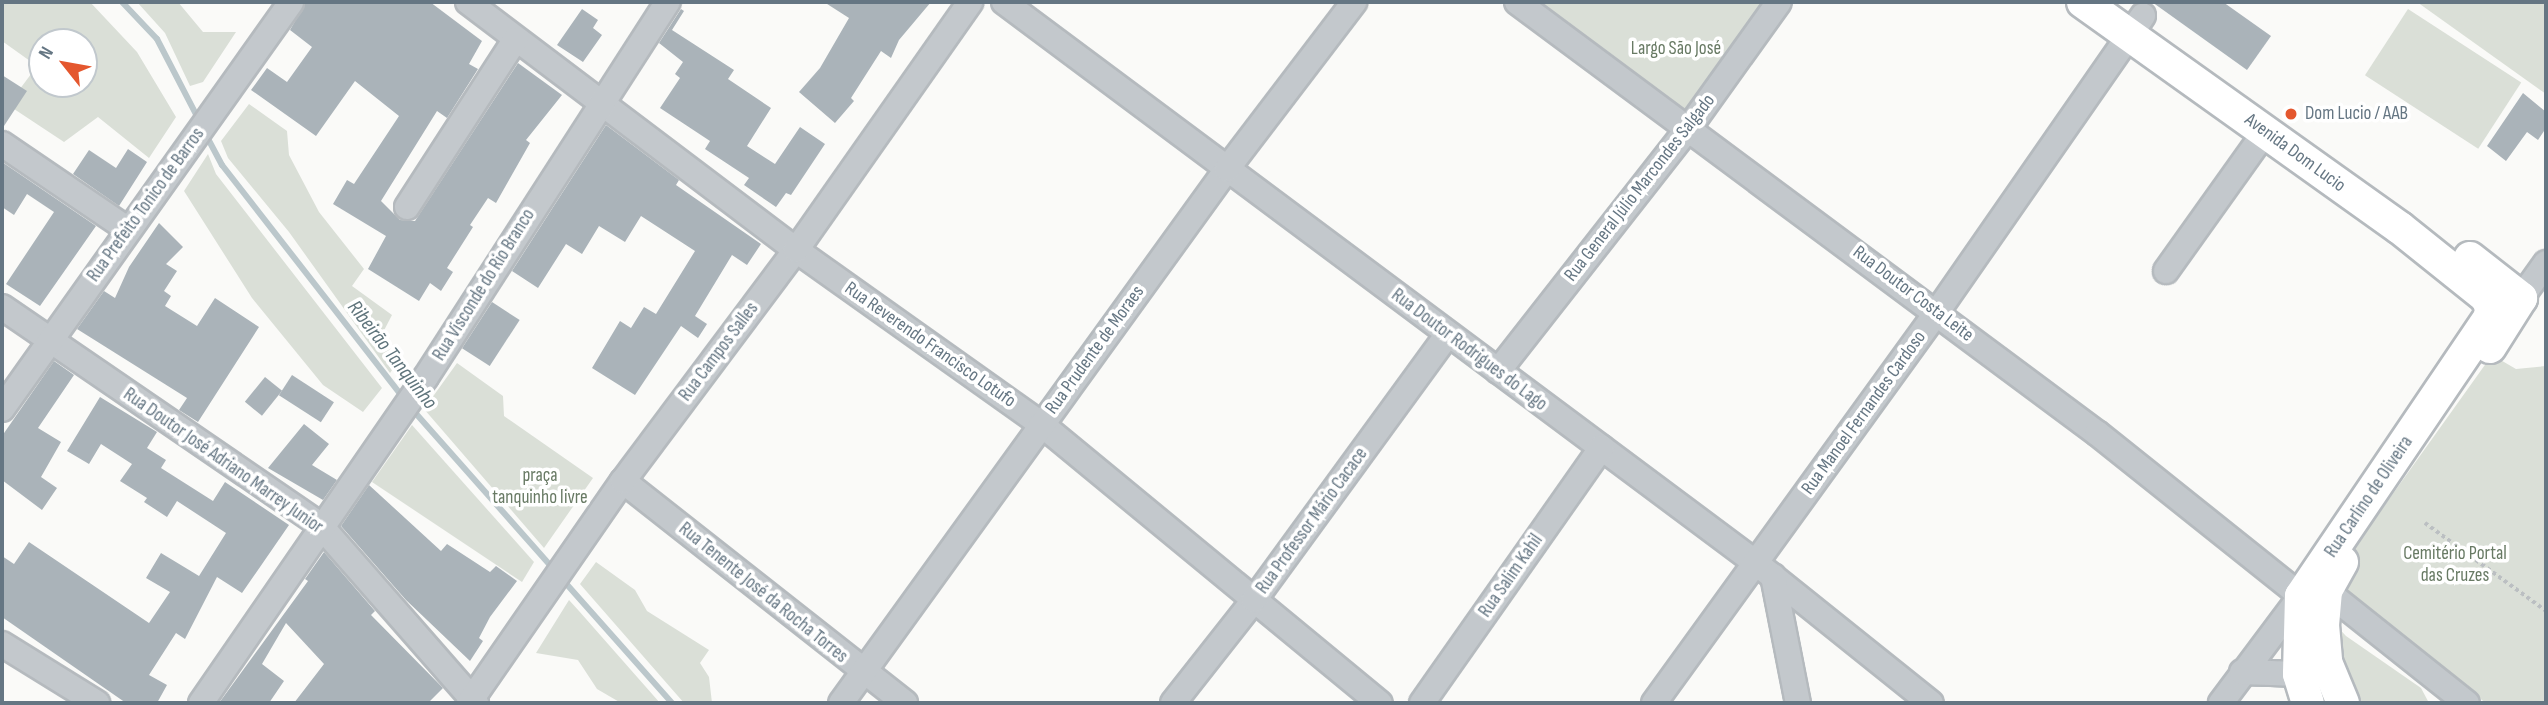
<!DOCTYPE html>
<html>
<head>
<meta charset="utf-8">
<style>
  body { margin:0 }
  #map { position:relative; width:2548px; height:705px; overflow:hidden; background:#fafaf8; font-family:"Sofia Sans Condensed",sans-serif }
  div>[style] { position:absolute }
  .green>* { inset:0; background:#dadfd7; transform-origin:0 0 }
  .stream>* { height:6px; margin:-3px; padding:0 3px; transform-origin:3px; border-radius:3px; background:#bbc7cb }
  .building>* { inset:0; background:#aab3b9; transform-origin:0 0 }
  .path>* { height:3.5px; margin-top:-1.75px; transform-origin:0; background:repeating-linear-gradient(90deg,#bbbfc2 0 3.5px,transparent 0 7px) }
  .roads { filter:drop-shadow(2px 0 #b5babe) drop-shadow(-2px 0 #b5babe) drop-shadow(0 2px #b5babe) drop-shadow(0 -2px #b5babe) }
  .minor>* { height:24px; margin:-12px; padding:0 12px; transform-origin:12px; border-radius:12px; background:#c3c8cc }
  .major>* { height:32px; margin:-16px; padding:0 16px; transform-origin:16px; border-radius:16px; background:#fff }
  .dots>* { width:19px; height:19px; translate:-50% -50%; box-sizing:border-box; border:4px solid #fff; border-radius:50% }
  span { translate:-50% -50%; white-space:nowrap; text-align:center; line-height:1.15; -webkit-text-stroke:7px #fff; paint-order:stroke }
  .park-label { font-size:19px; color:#687a64 }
  .poi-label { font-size:19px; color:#657683 }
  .left { translate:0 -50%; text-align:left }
  .street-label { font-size:19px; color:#657683 }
  .water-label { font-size:21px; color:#60757c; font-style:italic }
  .frame { position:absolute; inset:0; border:4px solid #657683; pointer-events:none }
  .north { position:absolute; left:28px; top:28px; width:70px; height:70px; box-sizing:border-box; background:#fff; border:2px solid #c1c8cd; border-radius:50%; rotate:301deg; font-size:19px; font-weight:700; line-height:28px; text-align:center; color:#657683 }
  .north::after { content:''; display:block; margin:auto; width:24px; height:32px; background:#e4572e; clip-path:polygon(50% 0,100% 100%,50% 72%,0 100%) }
</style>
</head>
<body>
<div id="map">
  <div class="green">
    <div style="clip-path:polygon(evenodd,2px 2px,90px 2px,137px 52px,176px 117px,149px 158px,98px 117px,64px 142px,8px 105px,37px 66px,2px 41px,2px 2px,42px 42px,84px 42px,84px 84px,42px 84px,42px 42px)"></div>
    <div style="clip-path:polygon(137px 2px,178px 2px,203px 32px,236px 32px,203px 82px,190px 86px,165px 33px)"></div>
    <div style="clip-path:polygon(1526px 2px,1769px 2px,1689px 115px)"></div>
    <div style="clip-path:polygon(2417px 2px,2546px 2px,2546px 94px)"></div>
    <div style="left:2408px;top:9px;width:135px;height:79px;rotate:33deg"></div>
    <div style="clip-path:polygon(249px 104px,287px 131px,289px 155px,319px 212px,364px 269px,352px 286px,392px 315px,378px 342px,401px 357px,390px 373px,289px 232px,228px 158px,221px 141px)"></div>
    <div style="clip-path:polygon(208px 154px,216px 174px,382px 388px,363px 412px,323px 385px,252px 298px,184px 191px)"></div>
    <div style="clip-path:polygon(2492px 355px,2516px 369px,2546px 366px,2546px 703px,2486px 703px,2340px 595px,2337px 572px)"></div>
    <div style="clip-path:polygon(457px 363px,503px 396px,504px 416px,593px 478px,544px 548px,424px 409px)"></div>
    <div style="clip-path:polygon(412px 425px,534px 562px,522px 582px,372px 482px)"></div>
    <div style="clip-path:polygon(596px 562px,635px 590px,647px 611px,709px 650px,700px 663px,709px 677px,712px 703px,684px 703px,580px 584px)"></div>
    <div style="clip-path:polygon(569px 600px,579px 611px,660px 703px,621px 703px,597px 689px,578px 660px,536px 653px)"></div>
    <div style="clip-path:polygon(2329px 618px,2346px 636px,2421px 688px,2429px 703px,2351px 703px)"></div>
  </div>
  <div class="stream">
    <div style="left:122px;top:2px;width:51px;rotate:46.6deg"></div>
    <div style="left:157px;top:39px;width:93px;rotate:62.6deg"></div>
    <div style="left:206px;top:135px;width:34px;rotate:62deg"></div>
    <div style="left:222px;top:165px;width:298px;rotate:52.1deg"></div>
    <div style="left:411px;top:408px;width:217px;rotate:48.5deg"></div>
    <div style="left:562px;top:579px;width:166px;rotate:48.4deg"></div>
  </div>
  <div class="building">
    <div style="clip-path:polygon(306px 2px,430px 2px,482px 41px,469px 64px,478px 69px,447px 118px,437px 111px,381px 201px,400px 220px,415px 221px,518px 63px,562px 95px,526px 140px,530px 143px,496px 203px,488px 198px,470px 225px,473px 227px,447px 268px,453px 272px,441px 291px,430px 283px,419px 301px,368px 269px,386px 236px,333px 204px,347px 180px,354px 184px,399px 116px,355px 81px,316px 136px,251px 90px,267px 68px,287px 82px,312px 47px,290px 30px)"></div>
    <div style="clip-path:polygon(824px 2px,931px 2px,899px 40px,891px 58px,881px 51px,851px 98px,854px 101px,835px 123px,799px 92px,820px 68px,849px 18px)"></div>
    <div style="clip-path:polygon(2152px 2px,2223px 2px,2271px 36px,2247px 70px)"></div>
    <div style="clip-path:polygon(582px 9px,598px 20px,593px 28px,602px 35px,583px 62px,557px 45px)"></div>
    <div style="clip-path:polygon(681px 9px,684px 11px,672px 30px,734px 70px,728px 79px,771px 108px,747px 146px,775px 164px,800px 127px,825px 144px,791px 195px,786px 193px,776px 207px,744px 185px,749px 178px,705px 149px,710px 141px,660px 108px,680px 78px,675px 74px,683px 62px,659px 43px)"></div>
    <div style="clip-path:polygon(2px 75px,27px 91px,2px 129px)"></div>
    <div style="clip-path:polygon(2523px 93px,2546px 112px,2546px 128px,2538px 140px,2527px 132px,2506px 161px,2487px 146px)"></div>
    <div style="clip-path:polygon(606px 125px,679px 180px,676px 185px,761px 244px,747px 265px,732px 255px,695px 316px,707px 324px,698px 338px,681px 326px,635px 395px,592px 368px,620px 321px,631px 328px,644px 307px,656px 314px,695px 251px,641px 216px,625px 242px,599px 226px,582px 254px,566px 244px,538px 288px,512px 271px)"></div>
    <div style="clip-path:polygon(128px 149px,147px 162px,119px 206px,73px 174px,89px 150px,116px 168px)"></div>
    <div style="clip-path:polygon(2px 162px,96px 226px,40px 306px,6px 284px,54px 212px,27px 194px,14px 215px,2px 207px)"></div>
    <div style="clip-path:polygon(159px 223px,183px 247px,166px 264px,177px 271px,164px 291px,171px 296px,165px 306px,197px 326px,215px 298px,259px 327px,198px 422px,179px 410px,187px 398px,77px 329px,104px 291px,115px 298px,129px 267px)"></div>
    <div style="left:492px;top:302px;width:33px;height:55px;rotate:33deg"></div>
    <div style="clip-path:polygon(54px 361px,74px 375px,38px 428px,61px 442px,41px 477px,57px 488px,42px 510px,2px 480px,2px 436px)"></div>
    <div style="left:292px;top:375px;width:50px;height:24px;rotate:33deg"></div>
    <div style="left:265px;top:377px;width:22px;height:32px;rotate:39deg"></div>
    <div style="clip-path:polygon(100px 397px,157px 432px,147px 448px,166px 460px,161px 468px,213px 501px,225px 482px,289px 525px,242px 593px,217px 577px,185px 639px,176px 633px,149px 675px,167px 685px,157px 703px,126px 703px,2px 617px,2px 556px,14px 564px,29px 542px,149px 623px,170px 592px,146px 578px,161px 553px,199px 576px,226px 533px,177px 501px,167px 517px,144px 502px,147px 498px,120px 481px,132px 464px,101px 444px,89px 464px,67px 451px)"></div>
    <div style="clip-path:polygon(304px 424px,329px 444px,312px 465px,337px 480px,323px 500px,268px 468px)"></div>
    <div style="clip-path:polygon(369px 485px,441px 551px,447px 544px,490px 572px,496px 566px,517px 581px,490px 617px,479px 638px,483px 641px,470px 661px,406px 600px,341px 526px)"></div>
    <div style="clip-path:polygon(324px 552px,375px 611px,371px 615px,443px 688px,428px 703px,294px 703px,324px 664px,286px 623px,262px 664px,284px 681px,269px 703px,219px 703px,308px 581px,305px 579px)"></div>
  </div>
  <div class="path">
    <div style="left:2425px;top:523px;width:150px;rotate:36deg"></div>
  </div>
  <div class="roads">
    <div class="minor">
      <div style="left:468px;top:2px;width:411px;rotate:37.1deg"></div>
      <div style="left:796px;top:250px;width:301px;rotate:35.4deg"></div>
      <div style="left:1041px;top:424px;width:439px;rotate:39.5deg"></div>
      <div style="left:1004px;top:2px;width:938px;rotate:36.72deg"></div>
      <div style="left:1756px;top:563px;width:224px;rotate:38.7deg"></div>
      <div style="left:1517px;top:2px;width:723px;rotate:36.62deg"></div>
      <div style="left:2097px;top:433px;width:261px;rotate:38.6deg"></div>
      <div style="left:2301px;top:596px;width:134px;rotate:126.8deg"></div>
      <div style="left:2px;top:144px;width:151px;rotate:34.2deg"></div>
      <div style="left:407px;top:207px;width:199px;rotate:-57.1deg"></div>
      <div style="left:2166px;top:271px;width:171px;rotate:-54.5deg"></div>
      <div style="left:2521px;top:298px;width:43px;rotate:-54.5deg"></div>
      <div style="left:2px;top:307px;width:386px;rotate:34.4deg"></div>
      <div style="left:320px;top:525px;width:237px;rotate:48.8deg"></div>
      <div style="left:1498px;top:371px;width:308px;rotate:-51.9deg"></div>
      <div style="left:1688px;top:129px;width:156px;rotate:-54.4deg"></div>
      <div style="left:2px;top:409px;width:499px;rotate:-54.6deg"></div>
      <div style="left:623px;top:481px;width:359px;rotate:38.2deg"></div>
      <div style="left:1773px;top:576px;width:129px;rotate:78.9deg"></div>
      <div style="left:2326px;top:591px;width:180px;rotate:38.5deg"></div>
      <div style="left:2px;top:644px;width:112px;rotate:31.8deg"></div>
      <div style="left:2242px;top:672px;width:57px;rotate:2deg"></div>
      <div style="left:201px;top:703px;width:396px;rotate:-55.4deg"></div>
      <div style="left:426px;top:377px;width:446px;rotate:-57.2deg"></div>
      <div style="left:469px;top:703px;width:270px;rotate:-55.3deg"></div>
      <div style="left:623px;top:481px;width:289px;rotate:-53.2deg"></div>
      <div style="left:796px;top:250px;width:303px;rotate:-54.9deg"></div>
      <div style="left:841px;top:703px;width:659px;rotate:-54.14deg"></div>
      <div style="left:1227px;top:169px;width:210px;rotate:-52.7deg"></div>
      <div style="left:1173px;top:703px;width:131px;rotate:-51.8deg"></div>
      <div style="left:1254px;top:600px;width:329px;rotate:-53.9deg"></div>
      <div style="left:1422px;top:703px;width:312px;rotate:-54.9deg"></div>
      <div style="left:1654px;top:703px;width:483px;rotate:-54.1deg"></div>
      <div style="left:1937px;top:312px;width:361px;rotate:-55.2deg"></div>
    </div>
    <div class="major">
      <div style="left:2083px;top:2px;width:389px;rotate:35.5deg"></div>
      <div style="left:2400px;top:228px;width:110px;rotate:38.7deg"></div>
      <div style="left:2486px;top:297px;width:10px;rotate:61deg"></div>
      <div style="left:2491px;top:306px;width:11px;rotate:95deg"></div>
      <div style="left:2490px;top:317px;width:337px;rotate:124.1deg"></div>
      <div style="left:2301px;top:596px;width:78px;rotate:91.5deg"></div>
      <div style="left:2299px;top:674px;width:30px;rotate:73deg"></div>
      <div style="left:2470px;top:258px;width:65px;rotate:38.1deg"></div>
      <div style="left:2521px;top:298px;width:58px;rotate:122.3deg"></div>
      <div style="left:2342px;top:562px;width:33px;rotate:119deg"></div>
      <div style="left:2326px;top:591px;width:34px;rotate:95deg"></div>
      <div style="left:2323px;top:625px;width:37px;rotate:85deg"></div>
      <div style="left:2326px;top:662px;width:44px;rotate:67.5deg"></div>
    </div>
  </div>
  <div class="dots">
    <div style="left:2291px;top:114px;background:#e4572e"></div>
  </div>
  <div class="park-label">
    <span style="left:1676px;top:49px">Largo São José</span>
    <span style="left:540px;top:487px">praça<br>tanquinho livre</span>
    <span style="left:2455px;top:565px">Cemitério Portal<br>das Cruzes</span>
  </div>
  <div class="poi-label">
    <span class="left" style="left:2305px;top:114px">Dom Lucio / AAB</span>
  </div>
  <div class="street-label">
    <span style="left:2295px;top:153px;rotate:36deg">Avenida Dom Lucio</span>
    <span style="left:1640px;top:188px;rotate:-52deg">Rua General Júlio Marcondes Salgado</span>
    <span style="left:146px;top:205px;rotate:-54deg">Rua Prefeito Tonico de Barros</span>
    <span style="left:484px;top:285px;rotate:-58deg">Rua Visconde do Rio Branco</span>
    <span style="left:1913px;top:294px;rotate:37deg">Rua Doutor Costa Leite</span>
    <span style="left:930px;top:345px;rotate:35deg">Rua Reverendo Francisco Lotufo</span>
    <span style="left:1095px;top:350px;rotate:-54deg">Rua Prudente de Moraes</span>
    <span style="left:1469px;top:350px;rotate:37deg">Rua Doutor Rodrigues do Lago</span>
    <span style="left:719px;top:352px;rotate:-53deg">Rua Campos Salles</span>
    <span style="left:1864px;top:413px;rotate:-54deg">Rua Manoel Fernandes Cardoso</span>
    <span style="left:223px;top:461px;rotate:35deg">Rua Doutor José Adriano Marrey Junior</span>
    <span style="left:2369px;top:497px;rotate:-56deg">Rua Carlino de Oliveira</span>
    <span style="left:1312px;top:521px;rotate:-54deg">Rua Professor Mário Cacace</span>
    <span style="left:1511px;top:576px;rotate:-55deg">Rua Salim Kahil</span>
    <span style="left:763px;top:593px;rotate:39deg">Rua Tenente José da Rocha Torres</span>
  </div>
  <div class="water-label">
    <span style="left:392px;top:355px;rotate:52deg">Ribeirão Tanquinho</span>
  </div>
  <div class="frame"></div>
  <div class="north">N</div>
</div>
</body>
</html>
